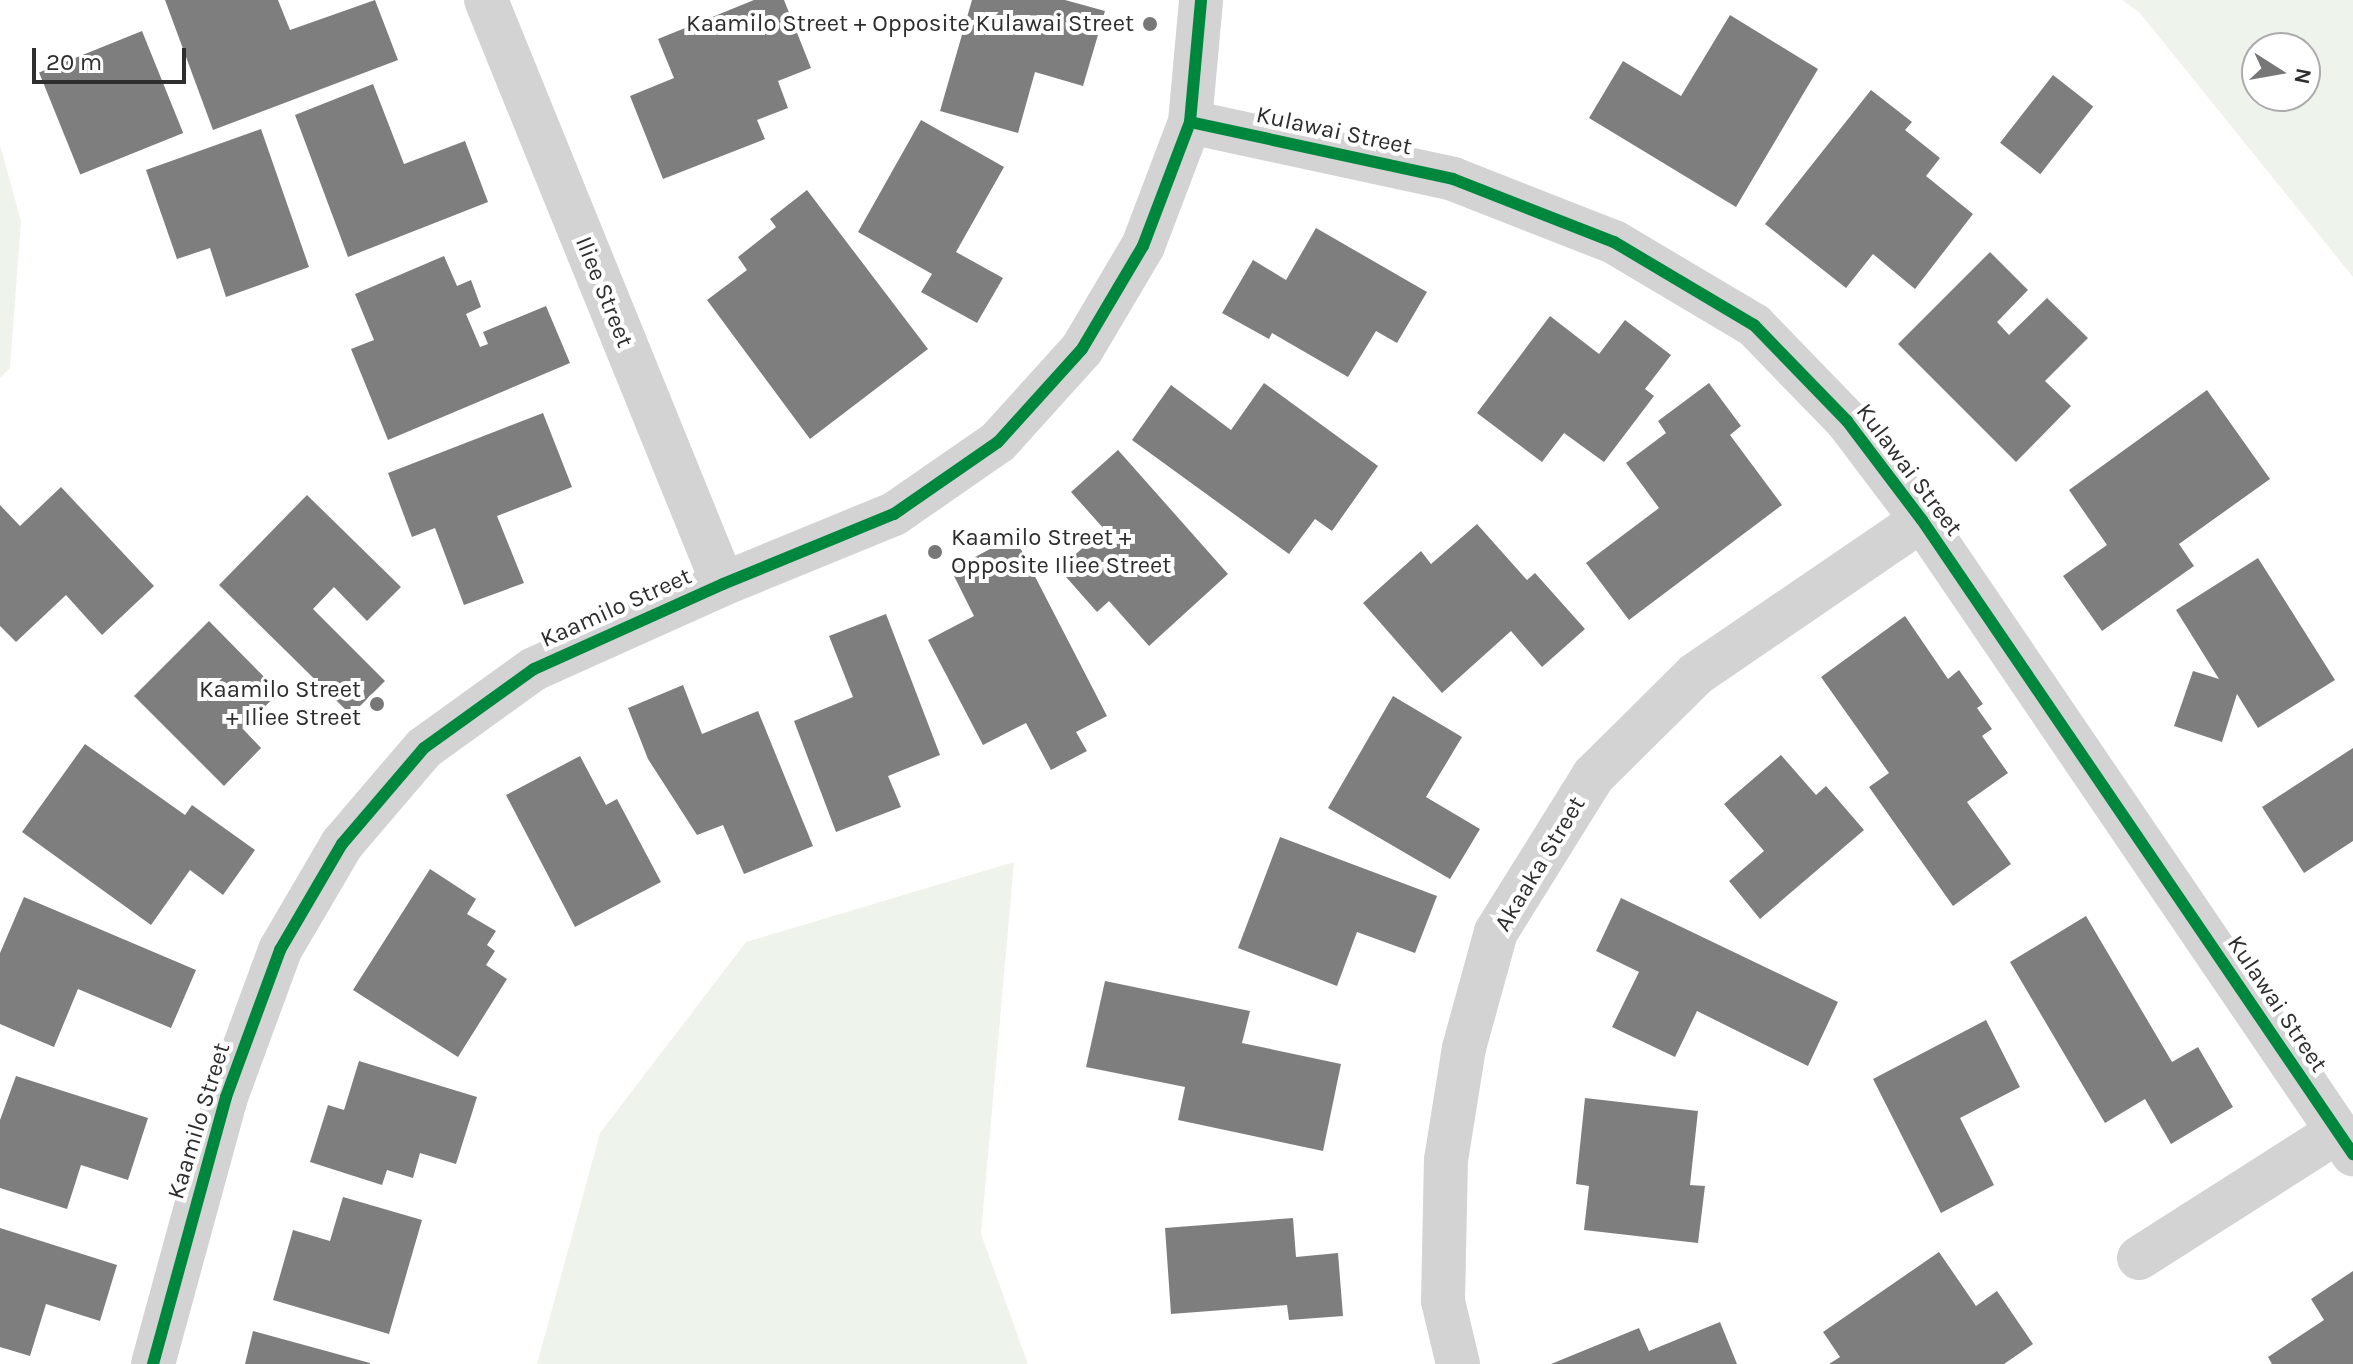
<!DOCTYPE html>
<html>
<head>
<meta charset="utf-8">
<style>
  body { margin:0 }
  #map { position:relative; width:2353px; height:1364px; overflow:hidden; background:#fff; font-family:Karla,sans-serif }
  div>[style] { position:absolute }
  .green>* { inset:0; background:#eef4ec }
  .building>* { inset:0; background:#7e7e7e; transform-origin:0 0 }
  .minor>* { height:44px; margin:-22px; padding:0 22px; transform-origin:22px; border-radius:22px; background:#d3d3d3 }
  .cycleway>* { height:12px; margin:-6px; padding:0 6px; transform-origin:6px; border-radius:6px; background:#00873e }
  .dots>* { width:22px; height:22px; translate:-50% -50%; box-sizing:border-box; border:4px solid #fff; border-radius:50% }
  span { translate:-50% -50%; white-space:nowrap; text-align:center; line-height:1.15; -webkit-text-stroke:8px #fff; paint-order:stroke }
  .poi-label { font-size:24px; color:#2e2e2e }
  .right { translate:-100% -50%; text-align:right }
  .left { translate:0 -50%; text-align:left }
  .street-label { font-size:24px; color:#2e2e2e }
  .north { position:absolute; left:2241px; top:32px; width:80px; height:80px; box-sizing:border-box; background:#fff; border:2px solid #ababab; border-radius:50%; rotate:101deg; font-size:22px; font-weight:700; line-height:32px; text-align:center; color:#2e2e2e }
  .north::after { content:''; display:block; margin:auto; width:28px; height:36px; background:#777; clip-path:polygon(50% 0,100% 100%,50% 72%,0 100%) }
  .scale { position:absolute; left:32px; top:48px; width:154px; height:36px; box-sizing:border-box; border:4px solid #2e2e2e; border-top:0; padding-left:10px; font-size:24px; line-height:28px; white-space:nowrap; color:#2e2e2e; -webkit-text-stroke:6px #fff; paint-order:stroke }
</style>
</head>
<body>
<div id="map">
  <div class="green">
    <div style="clip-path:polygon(evenodd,2122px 0,2353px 0,2353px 277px,2139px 12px,2122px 0,2305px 48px,2305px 96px,2257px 96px,2257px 48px,2305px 48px)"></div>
    <div style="clip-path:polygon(0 145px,21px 221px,10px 368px,0 378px)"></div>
    <div style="clip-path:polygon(1014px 862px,981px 1234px,1028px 1364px,537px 1364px,600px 1133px,746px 942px)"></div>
  </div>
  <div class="building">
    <div style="clip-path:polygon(165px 0,278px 0,290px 30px,375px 0,398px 60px,213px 130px)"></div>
    <div style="clip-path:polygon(754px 0,784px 0,811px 68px,778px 81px,788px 108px,757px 120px,765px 139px,663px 179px,630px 96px,674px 78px,658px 39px)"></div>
    <div style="clip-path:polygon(972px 0,1065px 0,1105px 11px,1083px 86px,1035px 72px,1018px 133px,940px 111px)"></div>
    <div style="clip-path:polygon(1730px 15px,1818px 69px,1736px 207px,1589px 118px,1623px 61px,1681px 96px)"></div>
    <div style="left:142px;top:31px;width:110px;height:111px;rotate:68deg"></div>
    <div style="left:2053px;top:75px;width:51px;height:86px;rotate:38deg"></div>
    <div style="clip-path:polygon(373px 84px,404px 164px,465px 141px,488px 202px,348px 257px,295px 115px)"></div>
    <div style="clip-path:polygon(1871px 90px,1912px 122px,1905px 130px,1940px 158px,1926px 176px,1973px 214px,1915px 289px,1873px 254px,1846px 288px,1765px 224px)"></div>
    <div style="clip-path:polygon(921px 120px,1004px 167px,956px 252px,1003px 278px,977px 323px,921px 292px,932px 274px,858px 232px)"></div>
    <div style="clip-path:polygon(261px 129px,309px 267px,226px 297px,210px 248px,177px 259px,146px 170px)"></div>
    <div style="clip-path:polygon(807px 190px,928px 349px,810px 439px,707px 300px,747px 270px,738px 257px,776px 227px,770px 219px)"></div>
    <div style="clip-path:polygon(1316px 228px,1427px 292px,1397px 343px,1376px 331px,1348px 377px,1272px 333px,1269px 339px,1222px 313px,1253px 260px,1286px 280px)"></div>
    <div style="clip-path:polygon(1990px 252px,2028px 290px,1997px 322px,2009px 335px,2047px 298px,2088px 338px,2045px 381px,2071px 406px,2016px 462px,1898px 344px)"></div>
    <div style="clip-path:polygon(444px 256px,457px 286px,471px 280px,481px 307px,466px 314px,480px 347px,488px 344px,483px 332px,546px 306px,570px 363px,388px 440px,351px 349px,374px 340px,355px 294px)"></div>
    <div style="clip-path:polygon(1550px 316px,1599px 354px,1625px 320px,1671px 355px,1645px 389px,1654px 396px,1604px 462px,1564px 433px,1542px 462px,1477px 413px)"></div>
    <div style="clip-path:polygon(1264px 383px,1378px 466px,1332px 531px,1315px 519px,1289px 554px,1132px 440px,1171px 385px,1231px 430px)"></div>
    <div style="clip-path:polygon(1709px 383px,1741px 426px,1730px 435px,1782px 505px,1629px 620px,1586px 563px,1659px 508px,1626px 463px,1666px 433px,1658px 421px)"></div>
    <div style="clip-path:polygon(2207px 390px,2270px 479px,2179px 544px,2194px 566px,2102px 631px,2063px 576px,2107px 545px,2069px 490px)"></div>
    <div style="clip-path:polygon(543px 413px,572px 487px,497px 516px,524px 583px,464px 605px,435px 528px,412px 537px,388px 473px)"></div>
    <div style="clip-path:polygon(1118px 450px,1228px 574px,1149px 646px,1109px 601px,1097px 612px,1059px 569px,1104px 529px,1071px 492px)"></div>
    <div style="clip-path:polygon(61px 487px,154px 586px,102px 635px,66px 595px,16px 642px,0 626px,0 505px,20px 526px)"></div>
    <div style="clip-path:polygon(307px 495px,401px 587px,367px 621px,334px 587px,313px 609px,385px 681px,351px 715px,219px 585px)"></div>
    <div style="clip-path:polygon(1477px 524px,1527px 580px,1535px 573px,1585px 629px,1542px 667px,1511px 631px,1442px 693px,1363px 603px,1421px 551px,1431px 564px)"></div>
    <div style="clip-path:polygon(1014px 536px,1107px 716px,1076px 732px,1087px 751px,1051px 770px,1026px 723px,983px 745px,928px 640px,974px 616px,951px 570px)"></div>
    <div style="clip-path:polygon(2258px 558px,2335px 680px,2258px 728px,2237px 694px,2222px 742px,2174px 726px,2193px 671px,2219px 679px,2176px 610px)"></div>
    <div style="clip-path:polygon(886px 614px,940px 755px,888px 776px,901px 807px,836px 832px,794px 721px,853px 697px,829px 636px)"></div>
    <div style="clip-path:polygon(1905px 616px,1948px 679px,1959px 670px,1983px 704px,1977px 708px,1992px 729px,1982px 736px,2008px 773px,1967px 802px,2011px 864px,1953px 906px,1869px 787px,1889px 773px,1821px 677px)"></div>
    <div style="clip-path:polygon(209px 621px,279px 692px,243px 729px,261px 748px,224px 786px,134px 696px)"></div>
    <div style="clip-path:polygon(683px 685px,702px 734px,758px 711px,813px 846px,744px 874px,723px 825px,697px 835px,648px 759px,628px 708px)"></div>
    <div style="clip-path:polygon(1393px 696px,1462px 737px,1426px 797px,1480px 829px,1450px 879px,1328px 808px)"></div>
    <div style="clip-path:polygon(85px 744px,185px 815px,192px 805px,255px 850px,223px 895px,190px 870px,151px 925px,22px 832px)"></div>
    <div style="clip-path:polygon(2353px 748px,2353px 841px,2304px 873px,2262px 807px)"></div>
    <div style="clip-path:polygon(1781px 755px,1816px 795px,1826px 786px,1864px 830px,1760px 919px,1729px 881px,1764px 851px,1724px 804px)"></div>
    <div style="clip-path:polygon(580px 756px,606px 805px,617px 799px,661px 882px,575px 927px,506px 795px)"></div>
    <div style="clip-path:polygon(1280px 837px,1437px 896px,1415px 953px,1357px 932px,1337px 986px,1238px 948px)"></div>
    <div style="clip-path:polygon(430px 869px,476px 899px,467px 914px,496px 931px,487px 945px,495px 951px,486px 965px,507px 979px,458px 1057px,353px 990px)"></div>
    <div style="clip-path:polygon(24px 897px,196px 970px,171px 1028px,78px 989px,54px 1047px,0 1024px,0 953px)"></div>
    <div style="clip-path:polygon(1621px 898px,1838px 1002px,1808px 1066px,1697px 1011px,1675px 1057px,1612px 1027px,1639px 972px,1596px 951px)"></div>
    <div style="clip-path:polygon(2086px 916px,2172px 1062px,2198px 1047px,2233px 1107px,2171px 1144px,2145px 1099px,2105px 1123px,2010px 962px)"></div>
    <div style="clip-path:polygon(1105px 981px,1250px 1011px,1242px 1043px,1341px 1064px,1323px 1151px,1178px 1120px,1185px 1087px,1086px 1067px)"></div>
    <div style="clip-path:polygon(1986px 1020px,2020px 1087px,1960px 1118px,1994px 1185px,1941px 1213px,1873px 1079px)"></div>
    <div style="clip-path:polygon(359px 1061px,477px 1097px,456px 1164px,420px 1153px,413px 1178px,387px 1170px,382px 1185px,310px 1162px,328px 1105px,344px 1110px)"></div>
    <div style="clip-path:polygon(16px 1076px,148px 1118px,128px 1180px,81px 1165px,67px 1209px,0 1188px,0 1120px)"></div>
    <div style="clip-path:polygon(1585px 1098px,1698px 1111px,1690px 1185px,1705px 1186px,1698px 1243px,1584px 1230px,1589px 1186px,1576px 1184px)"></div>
    <div style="clip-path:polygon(343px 1197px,422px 1220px,389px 1334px,273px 1300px,293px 1230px,330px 1241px)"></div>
    <div style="clip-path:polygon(1293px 1218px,1296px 1257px,1338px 1253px,1343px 1316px,1289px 1320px,1287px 1305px,1171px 1314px,1165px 1228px)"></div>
    <div style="clip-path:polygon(0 1228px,117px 1265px,100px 1321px,46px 1304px,30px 1356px,0 1347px)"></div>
    <div style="clip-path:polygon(1939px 1252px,1976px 1306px,1997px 1291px,2033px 1344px,2004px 1364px,1829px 1364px,1840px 1357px,1823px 1332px)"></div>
    <div style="clip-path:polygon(2353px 1271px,2353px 1364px,2272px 1364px,2268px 1357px,2324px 1320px,2311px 1299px)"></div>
    <div style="clip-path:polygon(1720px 1322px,1737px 1364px,1551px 1364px,1639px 1328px,1649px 1351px)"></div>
    <div style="clip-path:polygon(253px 1331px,370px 1363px,370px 1364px,245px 1364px)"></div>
  </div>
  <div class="minor">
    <div style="left:486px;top:0;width:630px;rotate:67.91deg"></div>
    <div style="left:1190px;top:122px;width:269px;rotate:12.2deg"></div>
    <div style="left:1453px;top:179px;width:173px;rotate:21.4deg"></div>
    <div style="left:1614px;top:242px;width:163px;rotate:30.7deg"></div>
    <div style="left:1754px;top:325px;width:134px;rotate:45.9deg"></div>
    <div style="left:1847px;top:421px;width:124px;rotate:52.9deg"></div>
    <div style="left:1922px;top:520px;width:767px;rotate:55.79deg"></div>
    <div style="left:2139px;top:1258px;width:235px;rotate:-32.5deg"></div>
    <div style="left:153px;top:1364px;width:277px;rotate:-74.7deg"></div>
    <div style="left:226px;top:1097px;width:157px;rotate:-69.8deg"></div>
    <div style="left:280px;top:950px;width:123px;rotate:-59.7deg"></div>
    <div style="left:342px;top:844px;width:126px;rotate:-49.5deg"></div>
    <div style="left:424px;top:748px;width:135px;rotate:-35.7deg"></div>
    <div style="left:534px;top:669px;width:207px;rotate:-24.2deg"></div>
    <div style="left:723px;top:584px;width:185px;rotate:-22.3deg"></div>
    <div style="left:894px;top:514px;width:126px;rotate:-34.7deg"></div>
    <div style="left:998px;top:442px;width:125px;rotate:-47.9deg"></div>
    <div style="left:1082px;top:349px;width:120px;rotate:-59.4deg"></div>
    <div style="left:1143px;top:246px;width:133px;rotate:-69.2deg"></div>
    <div style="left:1190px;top:122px;width:122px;rotate:-84.8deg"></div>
    <div style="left:1458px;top:1364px;width:65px;rotate:-103.4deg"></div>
    <div style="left:1443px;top:1301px;width:141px;rotate:-88.8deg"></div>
    <div style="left:1446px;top:1160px;width:113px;rotate:-80.9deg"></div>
    <div style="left:1464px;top:1048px;width:120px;rotate:-74.6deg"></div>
    <div style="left:1496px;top:932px;width:184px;rotate:-58.1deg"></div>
    <div style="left:1593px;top:776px;width:145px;rotate:-44.7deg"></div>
    <div style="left:1696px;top:674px;width:273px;rotate:-34.3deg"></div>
  </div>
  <div class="cycleway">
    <div style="left:1190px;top:122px;width:269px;rotate:12.2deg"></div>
    <div style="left:1453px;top:179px;width:173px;rotate:21.4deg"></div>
    <div style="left:1614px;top:242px;width:163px;rotate:30.7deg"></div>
    <div style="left:1754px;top:325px;width:134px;rotate:45.9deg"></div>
    <div style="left:1847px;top:421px;width:124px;rotate:52.9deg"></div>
    <div style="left:1922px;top:520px;width:767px;rotate:55.79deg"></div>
    <div style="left:153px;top:1364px;width:277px;rotate:-74.7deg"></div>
    <div style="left:226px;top:1097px;width:157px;rotate:-69.8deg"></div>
    <div style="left:280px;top:950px;width:123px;rotate:-59.7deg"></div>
    <div style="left:342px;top:844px;width:126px;rotate:-49.5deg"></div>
    <div style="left:424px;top:748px;width:135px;rotate:-35.7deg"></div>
    <div style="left:534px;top:669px;width:207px;rotate:-24.2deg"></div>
    <div style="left:723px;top:584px;width:185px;rotate:-22.3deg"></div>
    <div style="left:894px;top:514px;width:126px;rotate:-34.7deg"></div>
    <div style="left:998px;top:442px;width:125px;rotate:-47.9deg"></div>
    <div style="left:1082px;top:349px;width:120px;rotate:-59.4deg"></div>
    <div style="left:1143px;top:246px;width:133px;rotate:-69.2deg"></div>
    <div style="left:1190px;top:122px;width:122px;rotate:-84.8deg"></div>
  </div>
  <div class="dots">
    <div style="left:1150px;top:24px;background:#777"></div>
    <div style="left:935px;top:552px;background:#777"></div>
    <div style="left:377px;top:704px;background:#777"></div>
  </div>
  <div class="poi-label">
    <span class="right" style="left:1134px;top:24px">Kaamilo Street + Opposite Kulawai Street</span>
    <span class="left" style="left:951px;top:552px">Kaamilo Street +<br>Opposite Iliee Street</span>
    <span class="right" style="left:361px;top:704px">Kaamilo Street<br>+ Iliee Street</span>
  </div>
  <div class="street-label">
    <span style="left:1334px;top:131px;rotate:12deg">Kulawai Street</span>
    <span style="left:604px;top:292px;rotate:68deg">Iliee Street</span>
    <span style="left:1909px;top:470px;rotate:53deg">Kulawai Street</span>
    <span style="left:616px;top:608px;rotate:-24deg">Kaamilo Street</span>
    <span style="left:1540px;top:864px;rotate:-59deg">Akaaka Street</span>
    <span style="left:2277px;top:1004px;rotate:56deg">Kulawai Street</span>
    <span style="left:199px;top:1121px;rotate:-73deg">Kaamilo Street</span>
  </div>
  <div class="north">N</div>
  <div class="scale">20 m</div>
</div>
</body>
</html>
